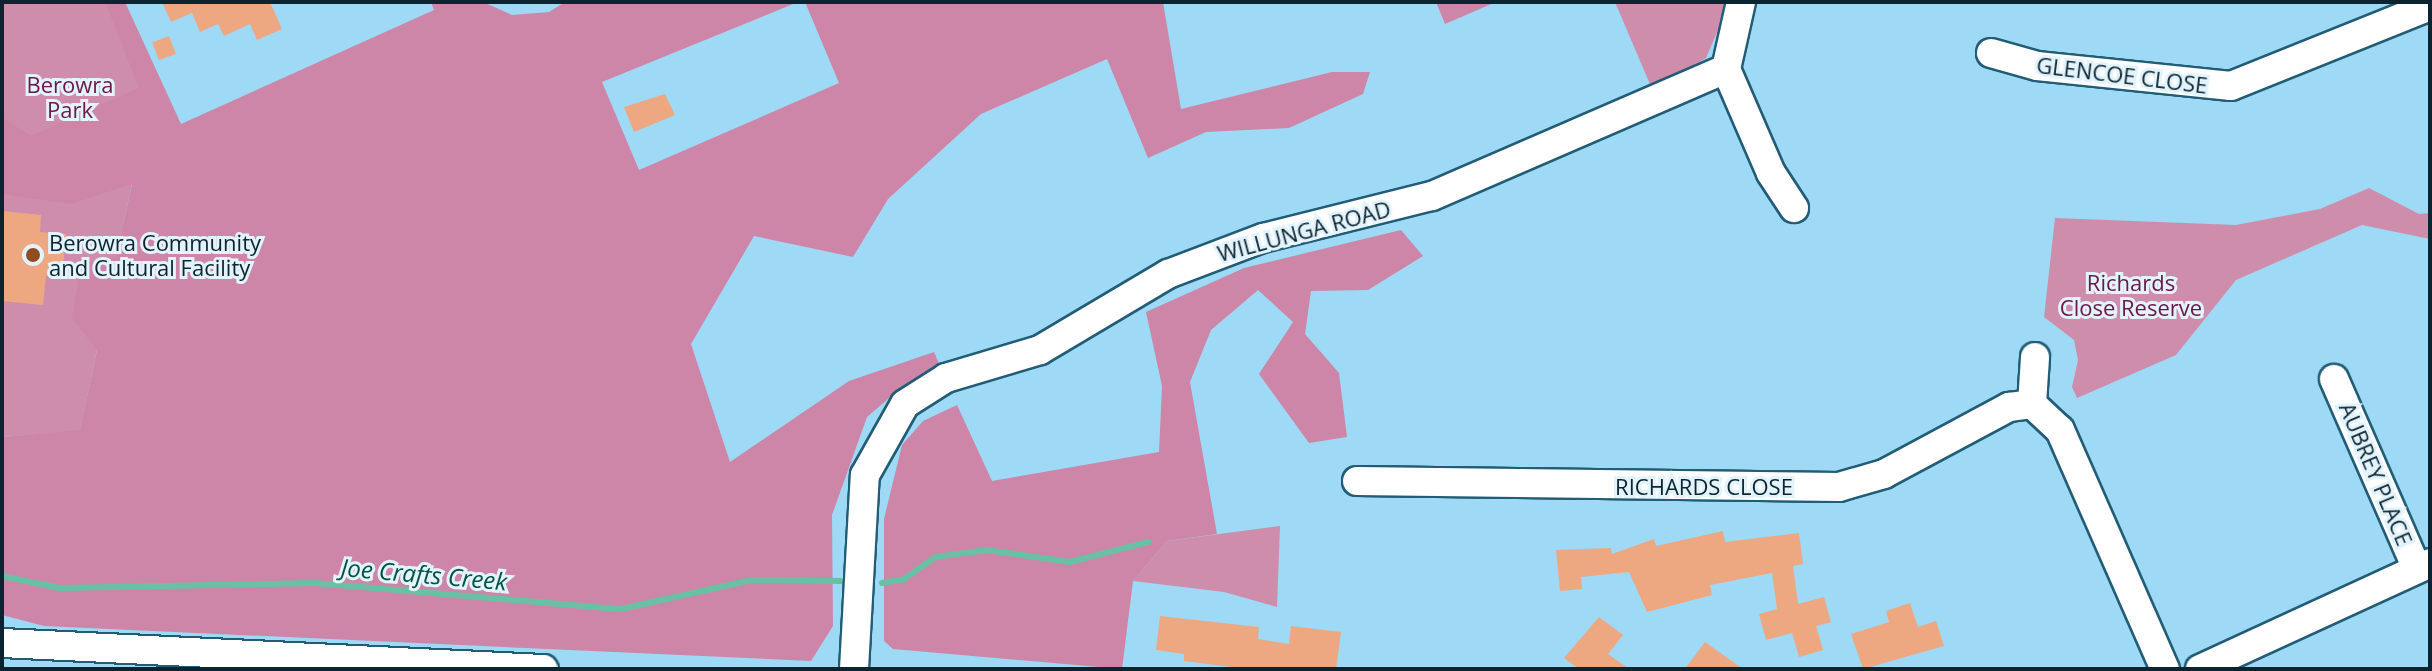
<!DOCTYPE html>
<html>
<head>
<meta charset="utf-8">
<style>
  body { margin:0 }
  #map { position:relative; width:2432px; height:671px; overflow:hidden; background:#9ed9f5; font-family:"Open Sans",sans-serif }
  div>[style] { position:absolute }
  .green>* { inset:0; background:#cf8dac }
  .forest>* { inset:0; background:#cd86a8 }
  .stream>* { height:6px; margin:-3px; padding:0 3px; transform-origin:3px; border-radius:3px; background:#68c1a3 }
  .building>* { inset:0; background:#eda882; transform-origin:0 0 }
  .roads { filter:drop-shadow(2px 0 #225c75) drop-shadow(-2px 0 #225c75) drop-shadow(0 2px #225c75) drop-shadow(0 -2px #225c75) }
  .minor>* { height:28px; margin:-14px; padding:0 14px; transform-origin:14px; border-radius:14px; background:#fff }
  .dots>* { width:22px; height:22px; translate:-50% -50%; box-sizing:border-box; border:4px solid #e2f3fc; border-radius:50% }
  span { translate:-50% -50%; white-space:nowrap; text-align:center; line-height:1.15; -webkit-text-stroke:6px #e2f3fc; paint-order:stroke }
  .street-label { font-size:22px; color:#0c242f }
  .park-label { font-size:22px; color:#6b1748 }
  .poi-label { font-size:22px; color:#0c242f }
  .left { translate:0 -50%; text-align:left }
  .water-label { font-size:24px; color:#04533f; font-style:italic }
  .frame { position:absolute; inset:0; border:4px solid #0c242f; pointer-events:none }
</style>
</head>
<body>
<div id="map">
  <div class="green">
    <div style="clip-path:polygon(2px 2px,105px 2px,140px 80px,132px 183px,80px 431px,2px 437px)"></div>
    <div style="clip-path:polygon(1615px 2px,1730px 2px,1706px 58px,1652px 89px)"></div>
    <div style="clip-path:polygon(2369px 188px,2419px 214px,2430px 213px,2430px 239px,2362px 225px,2236px 280px,2176px 355px,2077px 398px,2072px 387px,2078px 360px,2074px 340px,2044px 317px,2055px 218px,2236px 225px,2320px 209px)"></div>
    <div style="clip-path:polygon(1280px 526px,1277px 607px,1224px 592px,1133px 581px,1167px 541px)"></div>
  </div>
  <div class="forest">
    <div style="clip-path:polygon(105px 2px,125px 2px,181px 124px,434px 10px,431px 2px,483px 2px,512px 15px,549px 12px,565px 2px,798px 2px,602px 82px,639px 170px,839px 83px,805px 2px,1163px 2px,1181px 109px,1332px 72px,1370px 72px,1363px 94px,1289px 128px,1206px 132px,1148px 158px,1107px 59px,981px 114px,888px 199px,853px 257px,754px 236px,691px 344px,730px 462px,849px 381px,934px 352px,941px 368px,895px 393px,867px 417px,832px 515px,833px 626px,811px 661px,44px 626px,2px 615px,2px 437px,80px 430px,97px 350px,72px 318px,81px 264px,116px 257px,132px 184px,71px 204px,2px 194px,2px 117px,31px 136px,139px 88px)"></div>
    <div style="clip-path:polygon(1436px 2px,1496px 2px,1445px 24px)"></div>
    <div style="clip-path:polygon(1401px 230px,1423px 256px,1368px 290px,1311px 291px,1305px 334px,1339px 373px,1347px 437px,1309px 443px,1259px 374px,1293px 322px,1258px 290px,1211px 330px,1190px 382px,1217px 534px,1167px 541px,1133px 581px,1122px 669px,893px 649px,884px 641px,884px 519px,902px 445px,923px 421px,957px 405px,992px 481px,1159px 452px,1162px 386px,1146px 312px,1244px 268px)"></div>
  </div>
  <div class="stream">
    <div style="left:2px;top:576px;width:59px;rotate:11.7deg"></div>
    <div style="left:60px;top:588px;width:255px;rotate:-1.1deg"></div>
    <div style="left:315px;top:583px;width:307px;rotate:4.9deg"></div>
    <div style="left:621px;top:609px;width:134px;rotate:-12.5deg"></div>
    <div style="left:752px;top:580px;width:89px;rotate:0.6deg"></div>
    <div style="left:882px;top:583px;width:22px;rotate:-10deg"></div>
    <div style="left:904px;top:579px;width:39px;rotate:-35deg"></div>
    <div style="left:936px;top:557px;width:51px;rotate:-7.8deg"></div>
    <div style="left:987px;top:550px;width:84px;rotate:8.2deg"></div>
    <div style="left:1070px;top:562px;width:81px;rotate:-14.4deg"></div>
  </div>
  <div class="building">
    <div style="clip-path:polygon(162px 2px,270px 2px,282px 29px,257px 40px,250px 24px,224px 36px,218px 24px,200px 32px,192px 13px,171px 22px)"></div>
    <div style="left:169px;top:36px;width:19px;height:18px;rotate:69deg"></div>
    <div style="clip-path:polygon(665px 94px,675px 115px,634px 132px,624px 107px)"></div>
    <div style="clip-path:polygon(2px 211px,41px 215px,40px 232px,66px 234px,62px 277px,46px 276px,43px 305px,2px 301px)"></div>
    <div style="clip-path:polygon(1723px 531px,1725px 542px,1799px 533px,1803px 564px,1793px 566px,1798px 604px,1824px 597px,1831px 622px,1816px 626px,1823px 650px,1799px 657px,1792px 633px,1766px 640px,1759px 614px,1777px 609px,1772px 573px,1710px 585px,1712px 595px,1647px 612px,1629px 572px,1581px 577px,1582px 589px,1560px 591px,1556px 550px,1611px 548px,1612px 554px,1654px 539px,1656px 546px)"></div>
    <div style="clip-path:polygon(1910px 603px,1918px 627px,1936px 621px,1944px 646px,1863px 669px,1851px 634px,1889px 622px,1886px 611px)"></div>
    <div style="clip-path:polygon(1160px 616px,1259px 627px,1258px 639px,1289px 644px,1291px 626px,1341px 632px,1336px 669px,1246px 669px,1184px 661px,1184px 654px,1156px 650px)"></div>
    <div style="clip-path:polygon(1599px 617px,1623px 635px,1608px 654px,1629px 669px,1579px 669px,1564px 658px)"></div>
    <div style="clip-path:polygon(1705px 642px,1743px 669px,1685px 669px)"></div>
  </div>
  <div class="roads">
    <div class="minor">
      <div style="left:1991px;top:53px;width:48px;rotate:15.8deg"></div>
      <div style="left:2037px;top:66px;width:195px;rotate:5.9deg"></div>
      <div style="left:2231px;top:86px;width:214px;rotate:-21.9deg"></div>
      <div style="left:1726px;top:69px;width:113px;rotate:66.6deg"></div>
      <div style="left:1771px;top:173px;width:42px;rotate:56.7deg"></div>
      <div style="left:2334px;top:379px;width:207px;rotate:66.4deg"></div>
      <div style="left:2032px;top:404px;width:47px;rotate:-86.3deg"></div>
      <div style="left:1357px;top:481px;width:482px;rotate:0.7deg"></div>
      <div style="left:1839px;top:487px;width:47px;rotate:-16.1deg"></div>
      <div style="left:1884px;top:474px;width:142px;rotate:-28.2deg"></div>
      <div style="left:2009px;top:407px;width:23px;rotate:-7deg"></div>
      <div style="left:2032px;top:404px;width:38px;rotate:43deg"></div>
      <div style="left:2060px;top:430px;width:261px;rotate:66.3deg"></div>
      <div style="left:2px;top:643px;width:542px;rotate:2.75deg"></div>
      <div style="left:854px;top:669px;width:194px;rotate:-86.8deg"></div>
      <div style="left:865px;top:475px;width:81px;rotate:-60.6deg"></div>
      <div style="left:905px;top:404px;width:49px;rotate:-32.4deg"></div>
      <div style="left:946px;top:378px;width:98px;rotate:-16.6deg"></div>
      <div style="left:1040px;top:350px;width:149px;rotate:-30.7deg"></div>
      <div style="left:1168px;top:274px;width:102px;rotate:-20.8deg"></div>
      <div style="left:1263px;top:238px;width:174px;rotate:-14deg"></div>
      <div style="left:1432px;top:196px;width:320px;rotate:-23.4deg"></div>
      <div style="left:1726px;top:69px;width:69px;rotate:-77.4deg"></div>
      <div style="left:2200px;top:669px;width:253px;rotate:-24.7deg"></div>
    </div>
  </div>
  <div class="dots">
    <div style="left:33px;top:255px;background:#914c22"></div>
  </div>
  <div class="street-label">
    <span style="left:2122px;top:75px;rotate:7deg">GLENCOE CLOSE</span>
    <span style="left:1304px;top:231px;rotate:-15deg">WILLUNGA ROAD</span>
    <span style="left:2376px;top:474px;rotate:67deg">AUBREY PLACE</span>
    <span style="left:1704px;top:487px">RICHARDS CLOSE</span>
  </div>
  <div class="park-label">
    <span style="left:70px;top:97px">Berowra<br>Park</span>
    <span style="left:2131px;top:295px">Richards<br>Close Reserve</span>
  </div>
  <div class="poi-label">
    <span class="left" style="left:49px;top:255px">Berowra Community<br>and Cultural Facility</span>
  </div>
  <div class="water-label">
    <span style="left:424px;top:574px;rotate:5deg">Joe Crafts Creek</span>
  </div>
  <div class="frame"></div>
</div>
</body>
</html>
